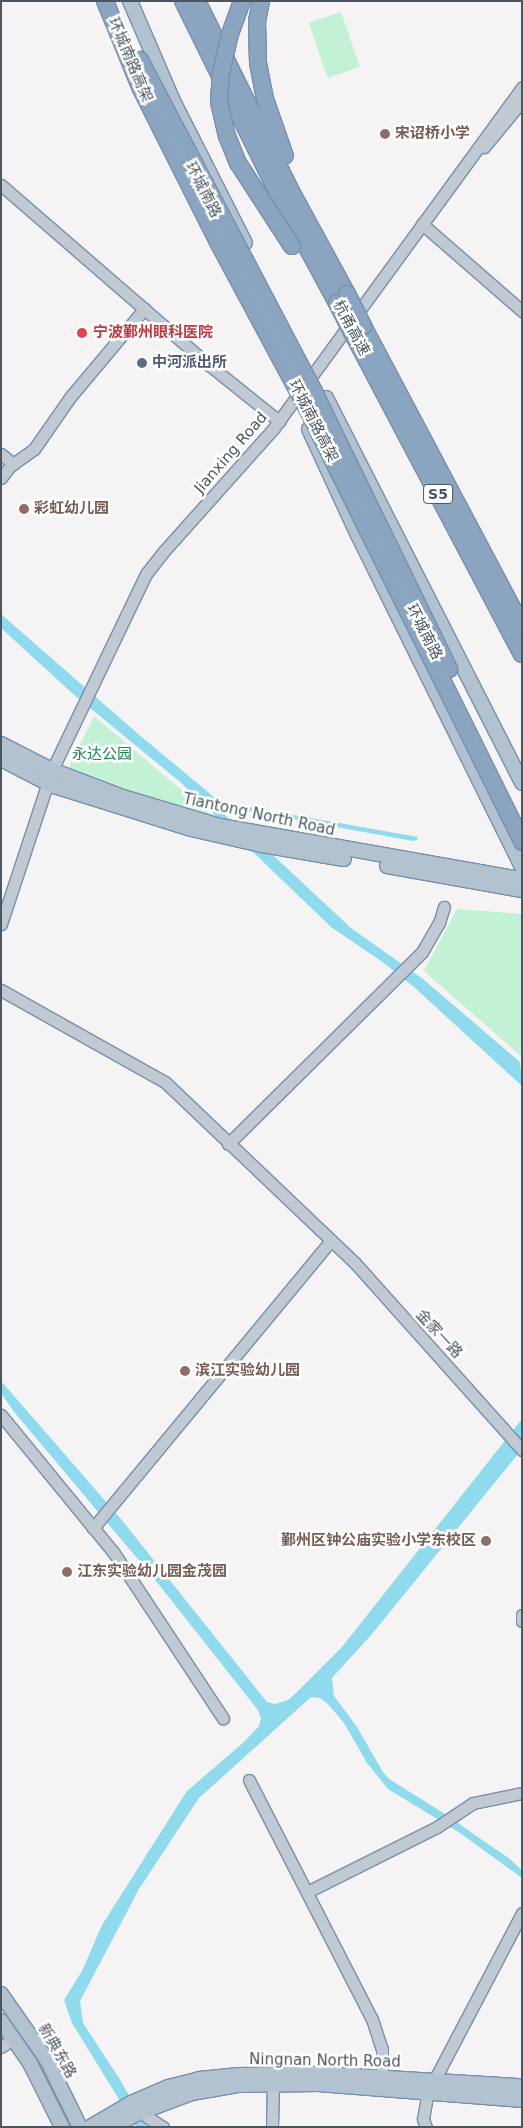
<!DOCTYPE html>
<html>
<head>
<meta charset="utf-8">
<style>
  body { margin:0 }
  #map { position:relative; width:523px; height:2128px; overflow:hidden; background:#f5f3f3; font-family:"DejaVu Sans","Noto Sans SC",sans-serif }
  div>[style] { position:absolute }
  .green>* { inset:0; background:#c3f1d5; transform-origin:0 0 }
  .water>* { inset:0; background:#90daee }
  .roads { filter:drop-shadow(1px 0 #7690ad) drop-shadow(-1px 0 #7690ad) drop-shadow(0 1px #7690ad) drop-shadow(0 -1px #7690ad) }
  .minor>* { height:11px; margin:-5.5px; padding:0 5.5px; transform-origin:5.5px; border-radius:5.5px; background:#c1cad2 }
  .major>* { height:14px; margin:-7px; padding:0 7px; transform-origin:7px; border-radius:7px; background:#b3c2d1 }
  .highway>* { height:16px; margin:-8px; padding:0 8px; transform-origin:8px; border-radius:8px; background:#8ba5c1 }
  .bridges { filter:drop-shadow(1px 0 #7690ad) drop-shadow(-1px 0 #7690ad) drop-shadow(0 1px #7690ad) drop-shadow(0 -1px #7690ad) }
  .highway-bridge>* { height:16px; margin:-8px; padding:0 8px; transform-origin:8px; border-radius:8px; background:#8ba5c1 }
  .dots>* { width:14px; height:14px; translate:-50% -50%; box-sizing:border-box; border:2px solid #fff; border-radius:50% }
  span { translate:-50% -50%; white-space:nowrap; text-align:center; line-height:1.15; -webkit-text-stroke:5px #fff; paint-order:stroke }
  .shield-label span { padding:1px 4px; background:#fff; border:1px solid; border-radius:4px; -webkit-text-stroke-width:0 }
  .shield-label { font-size:14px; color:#4a5661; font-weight:700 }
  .street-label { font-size:15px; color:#4a5661 }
  .education-label { font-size:15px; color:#785e54; font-weight:700 }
  .left { translate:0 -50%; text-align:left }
  .right { translate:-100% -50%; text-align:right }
  .health-label { font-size:15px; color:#be3a42; font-weight:700 }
  .service-label { font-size:15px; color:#4e5e75; font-weight:700 }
  .park-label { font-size:15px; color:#17864f }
  .frame { position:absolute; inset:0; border:2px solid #4a5661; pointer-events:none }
</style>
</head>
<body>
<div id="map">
  <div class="green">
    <div style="left:341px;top:12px;width:58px;height:34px;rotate:71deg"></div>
    <div style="clip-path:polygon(94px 716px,218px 821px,68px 769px)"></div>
    <div style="clip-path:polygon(457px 909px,522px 914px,522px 1057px,424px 971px)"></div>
  </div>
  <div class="water">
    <div style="clip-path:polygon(1px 614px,137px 733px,220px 802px,418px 837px,417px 840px,413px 841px,226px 807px,224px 809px,225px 815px,276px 858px,351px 928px,423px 979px,520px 1062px,522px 1086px,414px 987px,384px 963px,331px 927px,179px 781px,73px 694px,1px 628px)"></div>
    <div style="clip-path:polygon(1px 1381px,121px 1519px,267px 1702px,275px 1704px,288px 1700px,295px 1694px,342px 1647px,522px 1419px,522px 1449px,372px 1634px,332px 1678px,334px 1696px,357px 1727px,383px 1772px,389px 1779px,445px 1814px,511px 1860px,522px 1870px,522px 1878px,460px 1833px,388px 1789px,367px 1763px,344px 1723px,328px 1704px,320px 1698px,311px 1697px,199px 1798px,139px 1889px,80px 2001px,83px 2023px,119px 2078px,147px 2127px,136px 2127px,72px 2023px,64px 2000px,82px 1971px,102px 1925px,187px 1791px,244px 1742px,259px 1726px,261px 1718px,258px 1710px,152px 1576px,15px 1413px,1px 1393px)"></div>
  </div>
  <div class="roads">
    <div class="minor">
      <div style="left:484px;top:147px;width:60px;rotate:-50.4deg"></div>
      <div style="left:1px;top:185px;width:275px;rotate:40.9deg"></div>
      <div style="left:209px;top:365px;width:90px;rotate:38.7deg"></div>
      <div style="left:422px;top:224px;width:133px;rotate:41deg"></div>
      <div style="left:1px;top:454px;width:16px;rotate:40deg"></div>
      <div style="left:1px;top:478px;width:15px;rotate:-53deg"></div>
      <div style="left:10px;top:466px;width:29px;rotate:-35deg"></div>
      <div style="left:34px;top:449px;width:65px;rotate:-55.1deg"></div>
      <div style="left:71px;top:396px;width:114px;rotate:-50deg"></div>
      <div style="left:1px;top:924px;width:162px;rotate:-71.7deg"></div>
      <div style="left:52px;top:770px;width:217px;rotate:-64.4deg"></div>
      <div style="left:146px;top:574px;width:29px;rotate:-52deg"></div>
      <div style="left:164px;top:551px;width:164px;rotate:-48.2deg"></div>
      <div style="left:273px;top:429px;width:423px;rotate:-53.9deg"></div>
      <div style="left:1px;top:990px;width:188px;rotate:29.3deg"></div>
      <div style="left:165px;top:1082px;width:262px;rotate:43.6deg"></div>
      <div style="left:355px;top:1263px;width:251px;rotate:48.2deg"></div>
      <div style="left:228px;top:1144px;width:273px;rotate:-44.7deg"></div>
      <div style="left:422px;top:952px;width:34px;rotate:-60deg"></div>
      <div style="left:439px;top:923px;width:17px;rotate:-73deg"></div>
      <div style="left:1px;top:1415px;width:178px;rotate:50.7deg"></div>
      <div style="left:114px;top:1553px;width:198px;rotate:56.6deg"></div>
      <div style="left:93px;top:1528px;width:371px;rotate:-50.4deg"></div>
      <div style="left:522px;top:1615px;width:6px;rotate:90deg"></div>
      <div style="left:249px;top:1780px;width:269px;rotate:62.8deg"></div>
      <div style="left:372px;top:2019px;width:32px;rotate:72deg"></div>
      <div style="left:382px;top:2049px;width:28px;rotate:90deg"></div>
      <div style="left:307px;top:1892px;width:145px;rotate:-26.6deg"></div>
      <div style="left:437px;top:1827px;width:43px;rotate:-33.7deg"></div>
      <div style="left:473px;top:1803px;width:50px;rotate:-11.5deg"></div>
      <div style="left:1px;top:2047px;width:14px;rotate:-34deg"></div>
      <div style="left:145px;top:2110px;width:7px;rotate:74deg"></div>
      <div style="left:147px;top:2117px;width:19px;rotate:32deg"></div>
      <div style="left:272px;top:2127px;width:43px;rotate:-88.7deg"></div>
      <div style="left:426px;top:2127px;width:9px;rotate:-111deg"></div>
      <div style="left:423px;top:2119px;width:27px;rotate:-80deg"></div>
      <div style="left:428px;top:2092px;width:202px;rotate:-62.3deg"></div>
    </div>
    <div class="major">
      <div style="left:130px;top:1px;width:109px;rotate:66.7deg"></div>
      <div style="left:173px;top:101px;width:159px;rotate:63.1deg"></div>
      <div style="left:326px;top:398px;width:432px;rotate:63deg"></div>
      <div style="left:309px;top:429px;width:117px;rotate:65.2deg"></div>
      <div style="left:358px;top:535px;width:370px;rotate:63.7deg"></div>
      <div style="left:1px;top:744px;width:57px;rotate:27deg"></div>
      <div style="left:52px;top:770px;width:76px;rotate:20.8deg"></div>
      <div style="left:123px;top:797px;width:101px;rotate:16.6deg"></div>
      <div style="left:220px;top:826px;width:307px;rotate:10deg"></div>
      <div style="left:1px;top:759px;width:56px;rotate:27.5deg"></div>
      <div style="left:51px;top:785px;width:147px;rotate:17.4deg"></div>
      <div style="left:191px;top:829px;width:73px;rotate:12.7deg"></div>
      <div style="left:262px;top:845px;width:83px;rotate:9.7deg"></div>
      <div style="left:387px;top:866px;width:137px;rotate:10.1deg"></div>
      <div style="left:1px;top:1994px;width:80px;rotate:55.1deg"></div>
      <div style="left:47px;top:2060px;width:75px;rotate:63.8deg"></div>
      <div style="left:1px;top:2021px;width:51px;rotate:55.4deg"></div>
      <div style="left:30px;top:2063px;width:72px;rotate:63.4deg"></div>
      <div style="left:90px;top:2127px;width:48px;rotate:-30.3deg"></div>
      <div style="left:131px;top:2103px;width:40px;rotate:-23.4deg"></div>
      <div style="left:168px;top:2087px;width:32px;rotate:-14deg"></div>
      <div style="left:199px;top:2079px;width:40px;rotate:-5.7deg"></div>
      <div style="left:239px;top:2075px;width:84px;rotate:-0.7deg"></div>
      <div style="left:323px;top:2074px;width:199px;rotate:3.5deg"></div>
      <div style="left:112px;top:2127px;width:27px;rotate:-28deg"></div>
      <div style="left:136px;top:2114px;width:60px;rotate:-20.6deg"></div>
      <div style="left:192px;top:2093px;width:48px;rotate:-9.7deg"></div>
      <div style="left:239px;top:2085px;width:79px;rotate:-0.7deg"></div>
      <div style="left:318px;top:2084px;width:205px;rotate:4.5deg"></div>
    </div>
    <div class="highway">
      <div style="left:183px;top:1px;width:221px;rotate:63.7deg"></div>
      <div style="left:281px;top:199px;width:118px;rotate:61.7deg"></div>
      <div style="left:197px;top:1px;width:214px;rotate:63.7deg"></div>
      <div style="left:292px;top:193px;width:115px;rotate:61.4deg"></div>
      <div style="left:261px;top:1px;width:20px;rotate:101deg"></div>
      <div style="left:257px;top:21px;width:42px;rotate:88.6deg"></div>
      <div style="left:258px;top:63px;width:37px;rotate:79deg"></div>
      <div style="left:265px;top:99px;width:60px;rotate:70.7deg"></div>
      <div style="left:363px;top:326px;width:340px;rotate:62.1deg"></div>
      <div style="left:353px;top:334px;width:362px;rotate:62.2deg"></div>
    </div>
  </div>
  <div class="bridges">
    <div class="highway-bridge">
      <div style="left:105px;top:1px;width:95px;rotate:67.8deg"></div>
      <div style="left:141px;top:89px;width:174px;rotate:63.3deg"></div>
      <div style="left:219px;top:244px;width:188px;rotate:61.8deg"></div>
      <div style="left:308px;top:410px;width:482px;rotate:63.6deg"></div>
      <div style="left:242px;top:1px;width:35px;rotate:110deg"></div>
      <div style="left:230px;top:34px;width:39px;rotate:103deg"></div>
      <div style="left:221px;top:72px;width:30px;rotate:94deg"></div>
      <div style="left:219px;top:102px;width:35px;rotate:77deg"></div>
      <div style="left:227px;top:136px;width:29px;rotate:68deg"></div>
      <div style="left:238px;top:163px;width:99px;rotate:57deg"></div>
      <div style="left:140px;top:60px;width:377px;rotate:62.3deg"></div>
      <div style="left:315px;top:394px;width:306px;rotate:64deg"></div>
      <div style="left:347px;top:294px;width:36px;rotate:63deg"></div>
      <div style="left:337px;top:303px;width:35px;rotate:63deg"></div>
    </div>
  </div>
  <div class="dots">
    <div style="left:385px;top:134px;background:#8d6e63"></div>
    <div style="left:82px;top:333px;background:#e0444e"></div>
    <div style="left:142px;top:363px;background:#5c6f8a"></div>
    <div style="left:24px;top:509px;background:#8d6e63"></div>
    <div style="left:185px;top:1371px;background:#8d6e63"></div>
    <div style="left:486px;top:1541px;background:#8d6e63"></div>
    <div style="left:67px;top:1572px;background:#8d6e63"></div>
  </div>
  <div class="shield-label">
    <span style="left:438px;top:494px">S5</span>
  </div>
  <div class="street-label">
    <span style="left:130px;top:60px;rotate:67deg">环城南路高架</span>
    <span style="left:203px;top:190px;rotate:63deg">环城南路</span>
    <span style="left:351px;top:328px;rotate:62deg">杭甬高速</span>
    <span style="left:313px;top:421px;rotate:63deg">环城南路高架</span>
    <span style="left:231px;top:453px;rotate:-49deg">Jianxing Road</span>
    <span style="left:424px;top:632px;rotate:63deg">环城南路</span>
    <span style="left:259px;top:815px;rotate:12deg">Tiantong North Road</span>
    <span style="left:439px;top:1334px;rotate:47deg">金家一路</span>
    <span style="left:57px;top:2051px;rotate:60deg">新典东路</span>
    <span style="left:325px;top:2061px;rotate:1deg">Ningnan North Road</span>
  </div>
  <div class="education-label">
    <span class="left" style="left:395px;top:134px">宋诏桥小学</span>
    <span class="left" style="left:34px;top:509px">彩虹幼儿园</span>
    <span class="left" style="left:195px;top:1371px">滨江实验幼儿园</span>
    <span class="right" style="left:476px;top:1541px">鄞州区钟公庙实验小学东校区</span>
    <span class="left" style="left:77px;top:1572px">江东实验幼儿园金茂园</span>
  </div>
  <div class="health-label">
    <span class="left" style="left:93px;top:333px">宁波鄞州眼科医院</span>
  </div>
  <div class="service-label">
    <span class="left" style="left:152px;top:363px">中河派出所</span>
  </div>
  <div class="park-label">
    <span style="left:102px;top:755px">永达公园</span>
  </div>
  <div class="frame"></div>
</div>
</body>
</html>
